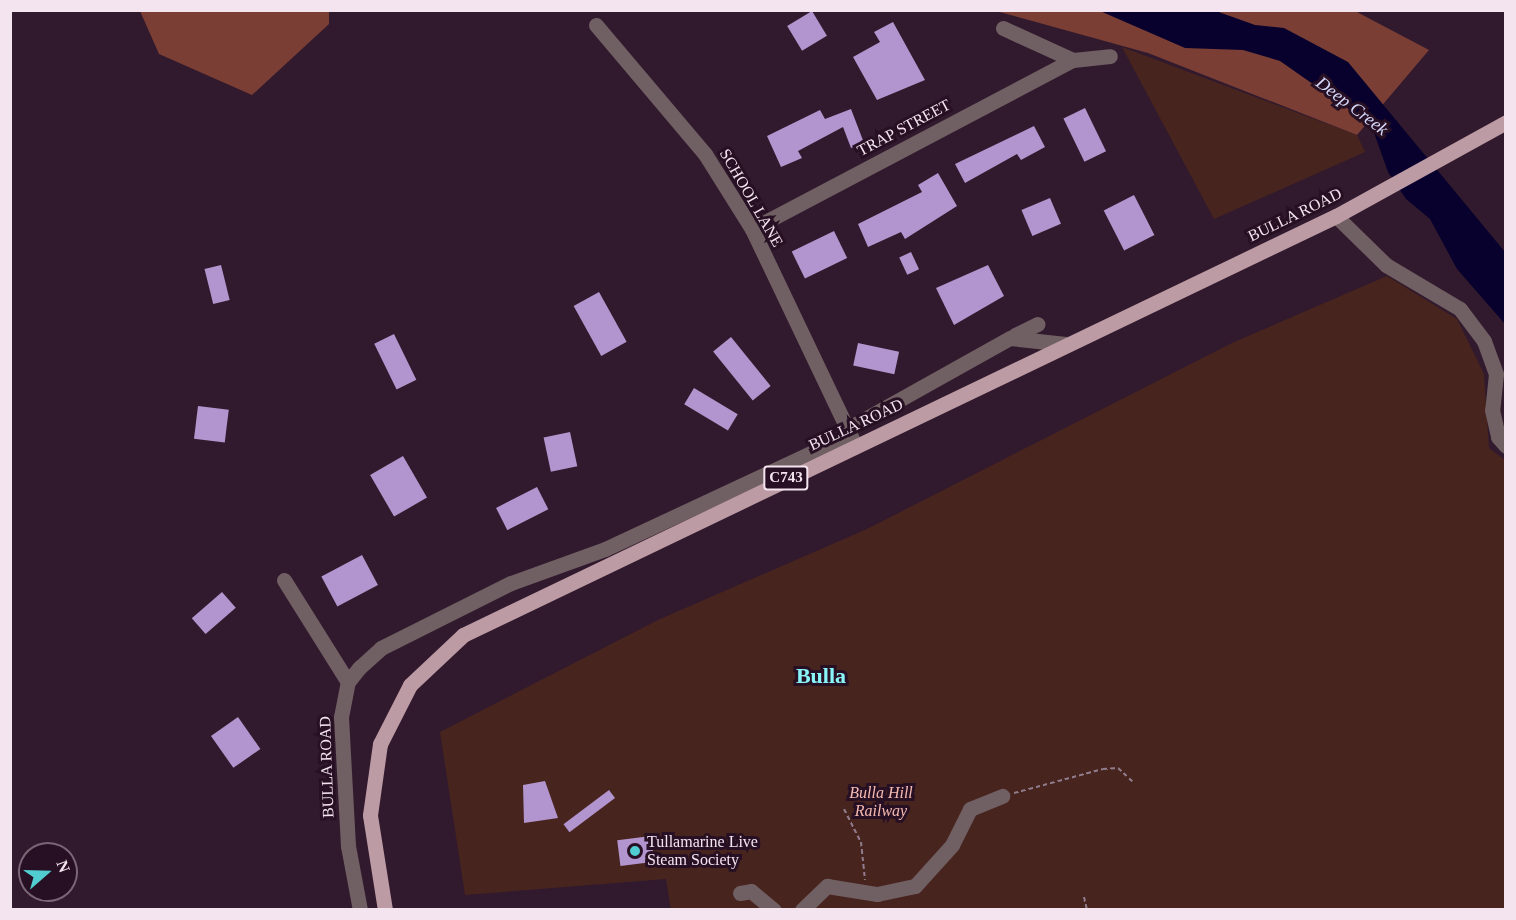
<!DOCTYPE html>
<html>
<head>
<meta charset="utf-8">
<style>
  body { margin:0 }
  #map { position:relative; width:1516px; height:920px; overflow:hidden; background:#311a2d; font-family:"Times New Roman",serif }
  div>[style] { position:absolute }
  .green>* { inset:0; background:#48241f }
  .forest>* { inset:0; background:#7b3e35 }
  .water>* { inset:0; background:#08002d }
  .building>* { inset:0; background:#b295ce; transform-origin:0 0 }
  .path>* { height:2px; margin-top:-1px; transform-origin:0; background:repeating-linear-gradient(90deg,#907c8c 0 4.5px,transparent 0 7.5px) }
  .minor>* { height:15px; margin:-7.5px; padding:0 7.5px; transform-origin:7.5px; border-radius:7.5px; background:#705f63 }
  .major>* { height:15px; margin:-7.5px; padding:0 7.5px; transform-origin:7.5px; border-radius:7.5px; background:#bd9ba4 }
  .dots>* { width:16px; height:16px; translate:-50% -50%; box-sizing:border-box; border:3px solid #271023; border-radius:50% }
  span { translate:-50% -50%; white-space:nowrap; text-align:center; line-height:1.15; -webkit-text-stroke:6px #271023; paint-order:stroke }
  .shield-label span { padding:2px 4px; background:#271023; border:2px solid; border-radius:4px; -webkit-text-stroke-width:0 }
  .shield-label { font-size:15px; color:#f4e4f0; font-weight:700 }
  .street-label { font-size:16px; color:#f4e4f0 }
  .park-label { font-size:16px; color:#f5bab1; font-style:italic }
  .poi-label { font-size:16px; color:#f4e4f0 }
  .left { translate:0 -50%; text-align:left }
  .water-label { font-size:18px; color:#d5d9fb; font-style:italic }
  .district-label { font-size:22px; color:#89f5f9; font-weight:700 }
  .frame { position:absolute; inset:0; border:12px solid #f4e4f0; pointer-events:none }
  .north { position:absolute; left:18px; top:842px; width:60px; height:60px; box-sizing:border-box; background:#271023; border:2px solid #796575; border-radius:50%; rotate:70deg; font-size:16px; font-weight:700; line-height:24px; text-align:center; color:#f4e4f0 }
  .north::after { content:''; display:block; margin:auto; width:21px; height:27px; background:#51ccd1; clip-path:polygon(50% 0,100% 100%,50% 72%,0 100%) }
</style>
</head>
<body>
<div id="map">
  <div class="green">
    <div style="clip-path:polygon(1122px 47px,1357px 135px,1365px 152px,1214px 219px)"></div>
    <div style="clip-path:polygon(1387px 276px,1457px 319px,1484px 374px,1489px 448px,1506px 461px,1505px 909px,671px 910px,666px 879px,465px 895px,440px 732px,658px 620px,867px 529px,1232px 343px)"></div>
  </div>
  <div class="forest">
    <div style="clip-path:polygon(140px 11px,329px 11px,329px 24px,252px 95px,159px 54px)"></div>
    <div style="clip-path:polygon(996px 11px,1355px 11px,1429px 50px,1357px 135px,1148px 53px)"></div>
  </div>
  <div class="water">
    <div style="clip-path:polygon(1100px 11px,1216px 11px,1255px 25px,1284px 28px,1348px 62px,1505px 252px,1505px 324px,1457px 269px,1430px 219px,1406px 199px,1388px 172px,1373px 130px,1350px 110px,1280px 61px,1243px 50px,1185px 48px)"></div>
  </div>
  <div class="building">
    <div style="left:812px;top:11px;width:29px;height:29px;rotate:59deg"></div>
    <div style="clip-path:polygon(893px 22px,925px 80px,877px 100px,853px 57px,880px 42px,874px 32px)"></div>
    <div style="left:1085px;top:108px;width:48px;height:24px;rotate:64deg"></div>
    <div style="clip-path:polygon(851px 109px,864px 143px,851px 148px,843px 127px,798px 151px,802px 158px,781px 167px,767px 136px,820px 110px,825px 119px)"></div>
    <div style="clip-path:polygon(1034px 126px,1045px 147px,1021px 160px,1017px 154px,965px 183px,955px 164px)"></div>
    <div style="clip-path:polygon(938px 173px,957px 206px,905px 239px,901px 232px,868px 247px,858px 224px,922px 192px,918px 185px)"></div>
    <div style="left:1134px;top:195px;width:45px;height:34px;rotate:63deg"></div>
    <div style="left:1050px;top:198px;width:28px;height:31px;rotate:67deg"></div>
    <div style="left:834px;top:231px;width:30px;height:47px;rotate:64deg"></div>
    <div style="left:911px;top:252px;width:19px;height:13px;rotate:65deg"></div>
    <div style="left:221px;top:265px;width:36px;height:17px;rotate:76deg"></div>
    <div style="clip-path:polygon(988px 265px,1004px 296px,954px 325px,936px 288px)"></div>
    <div style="left:599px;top:292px;width:57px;height:29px;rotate:61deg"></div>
    <div style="left:394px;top:334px;width:51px;height:22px;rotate:64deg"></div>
    <div style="left:731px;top:337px;width:63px;height:23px;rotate:51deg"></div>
    <div style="left:858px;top:343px;width:42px;height:23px;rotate:12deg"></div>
    <div style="left:694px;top:388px;width:51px;height:19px;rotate:31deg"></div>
    <div style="left:198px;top:406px;width:31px;height:33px;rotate:7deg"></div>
    <div style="left:570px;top:432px;width:35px;height:27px;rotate:78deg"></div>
    <div style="left:403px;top:456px;width:48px;height:38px;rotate:60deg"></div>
    <div style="left:537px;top:487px;width:25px;height:46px;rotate:63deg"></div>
    <div style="left:362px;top:555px;width:34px;height:46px;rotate:62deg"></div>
    <div style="left:222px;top:592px;width:21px;height:40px;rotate:49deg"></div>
    <div style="left:238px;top:717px;width:39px;height:33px;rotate:55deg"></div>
    <div style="clip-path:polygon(545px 781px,558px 818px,524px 823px,523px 785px)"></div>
    <div style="left:609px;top:790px;width:10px;height:57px;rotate:53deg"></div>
    <div style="left:651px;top:836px;width:26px;height:34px;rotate:83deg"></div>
  </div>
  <div class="path">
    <div style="left:1014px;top:793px;width:92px;rotate:-15.1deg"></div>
    <div style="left:1103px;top:769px;width:15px;rotate:-4deg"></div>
    <div style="left:1118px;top:768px;width:22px;rotate:43deg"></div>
    <div style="left:844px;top:809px;width:37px;rotate:63deg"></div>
    <div style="left:861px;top:842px;width:38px;rotate:84deg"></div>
    <div style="left:1084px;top:897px;width:13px;rotate:77deg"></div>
  </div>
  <div class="minor">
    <div style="left:596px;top:25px;width:169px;rotate:49.8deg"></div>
    <div style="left:705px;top:154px;width:89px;rotate:57.9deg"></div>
    <div style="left:752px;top:229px;width:237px;rotate:64.5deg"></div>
    <div style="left:1003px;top:28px;width:77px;rotate:24.6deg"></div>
    <div style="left:1073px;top:60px;width:37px;rotate:-6deg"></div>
    <div style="left:1336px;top:216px;width:70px;rotate:44.4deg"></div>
    <div style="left:1386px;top:265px;width:86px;rotate:30.7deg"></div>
    <div style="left:1460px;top:309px;width:40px;rotate:53deg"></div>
    <div style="left:1484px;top:341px;width:35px;rotate:70deg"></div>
    <div style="left:1496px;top:374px;width:36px;rotate:96deg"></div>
    <div style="left:1492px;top:410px;width:28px;rotate:77deg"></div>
    <div style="left:1498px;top:437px;width:12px;rotate:48deg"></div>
    <div style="left:752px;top:229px;width:363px;rotate:-27.8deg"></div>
    <div style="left:1015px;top:335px;width:25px;rotate:-26deg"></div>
    <div style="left:847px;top:429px;width:187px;rotate:-29.2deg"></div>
    <div style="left:1010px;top:338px;width:56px;rotate:6.1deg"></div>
    <div style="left:284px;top:580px;width:120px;rotate:57.9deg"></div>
    <div style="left:740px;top:893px;width:11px;rotate:-10deg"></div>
    <div style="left:751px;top:891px;width:30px;rotate:40deg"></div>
    <div style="left:360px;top:910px;width:65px;rotate:-100.6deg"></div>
    <div style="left:348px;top:846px;width:129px;rotate:-93.1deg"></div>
    <div style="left:341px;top:717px;width:36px;rotate:-79deg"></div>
    <div style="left:348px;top:682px;width:18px;rotate:-52deg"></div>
    <div style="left:359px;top:668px;width:30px;rotate:-42deg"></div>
    <div style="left:381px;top:648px;width:145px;rotate:-26.6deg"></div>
    <div style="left:511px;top:583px;width:100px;rotate:-19.9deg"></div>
    <div style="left:605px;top:549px;width:270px;rotate:-25deg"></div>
    <div style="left:802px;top:910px;width:35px;rotate:-44deg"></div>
    <div style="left:827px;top:886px;width:51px;rotate:9.1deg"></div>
    <div style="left:877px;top:894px;width:39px;rotate:-12deg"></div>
    <div style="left:915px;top:886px;width:55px;rotate:-47.9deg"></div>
    <div style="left:952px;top:845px;width:40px;rotate:-63.4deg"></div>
    <div style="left:970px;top:809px;width:35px;rotate:-22deg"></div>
  </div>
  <div class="major">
    <div style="left:385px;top:910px;width:96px;rotate:-99deg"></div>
    <div style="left:370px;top:815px;width:72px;rotate:-82deg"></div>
    <div style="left:380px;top:744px;width:66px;rotate:-63deg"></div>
    <div style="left:410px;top:685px;width:73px;rotate:-43.3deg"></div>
    <div style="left:463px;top:635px;width:968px;rotate:-25.64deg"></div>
    <div style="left:1336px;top:216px;width:194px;rotate:-28.9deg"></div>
  </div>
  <div class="dots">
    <div style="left:635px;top:851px;background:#51ccd1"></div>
  </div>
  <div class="shield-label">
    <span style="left:786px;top:478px">C743</span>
  </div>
  <div class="street-label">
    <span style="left:904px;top:128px;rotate:-28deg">TRAP STREET</span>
    <span style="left:751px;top:198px;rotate:60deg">SCHOOL LANE</span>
    <span style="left:1295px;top:215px;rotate:-26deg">BULLA ROAD</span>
    <span style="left:856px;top:425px;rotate:-25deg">BULLA ROAD</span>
    <span style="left:327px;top:767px;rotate:-92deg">BULLA ROAD</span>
  </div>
  <div class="park-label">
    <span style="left:881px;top:802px">Bulla Hill<br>Railway</span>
  </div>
  <div class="poi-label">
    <span class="left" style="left:647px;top:851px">Tullamarine Live<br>Steam Society</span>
  </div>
  <div class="water-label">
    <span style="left:1352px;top:106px;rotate:37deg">Deep Creek</span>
  </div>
  <div class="district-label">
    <span style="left:821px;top:676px">Bulla</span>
  </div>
  <div class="frame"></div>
  <div class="north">N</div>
</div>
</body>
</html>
